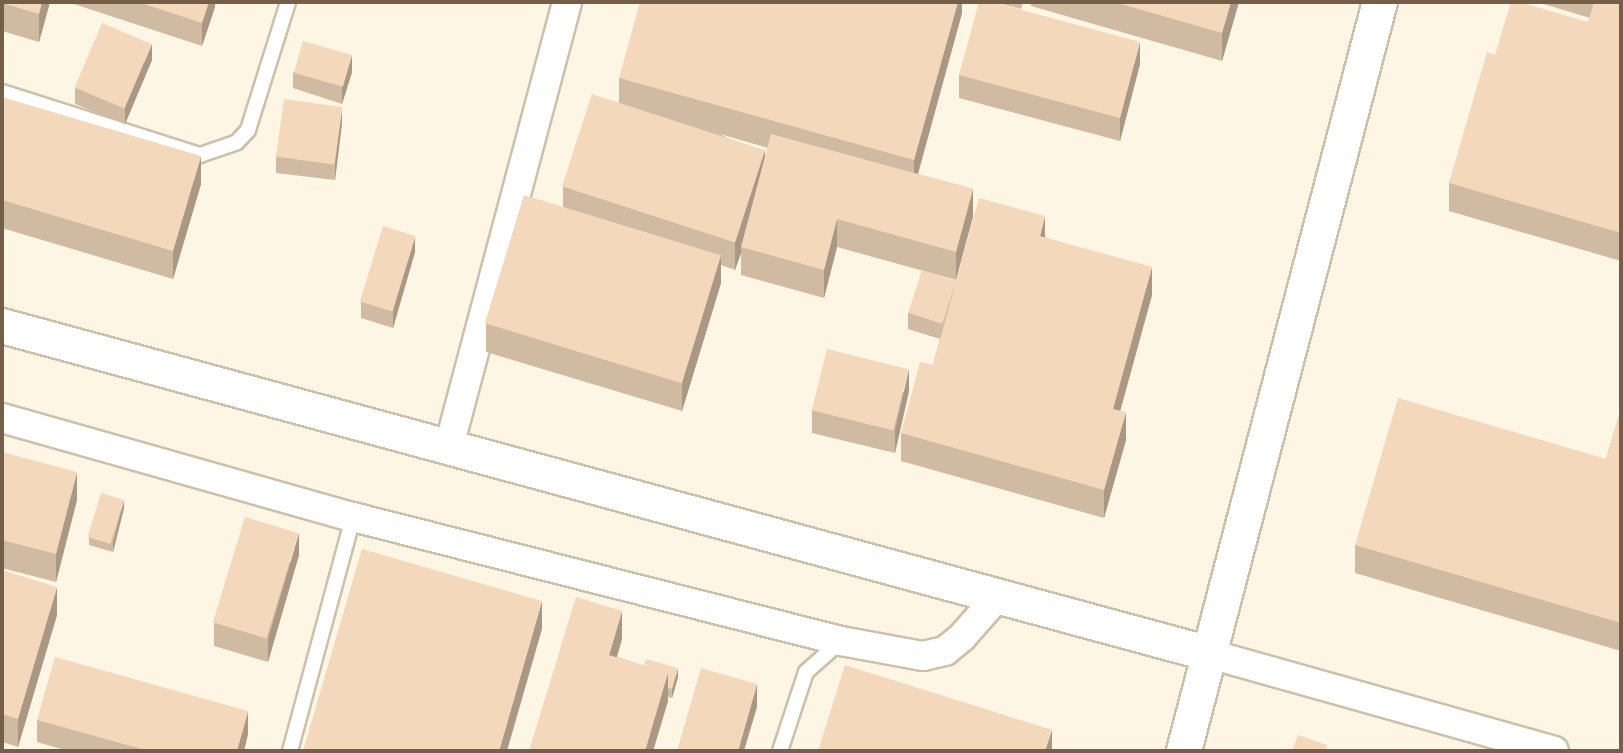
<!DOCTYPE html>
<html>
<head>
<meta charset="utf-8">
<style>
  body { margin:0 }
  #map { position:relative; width:1623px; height:753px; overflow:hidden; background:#fdf6e5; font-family:"Asap Condensed",sans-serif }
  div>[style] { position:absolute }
  .roads { filter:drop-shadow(2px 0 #cebfab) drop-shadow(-2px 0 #cebfab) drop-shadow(0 2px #cebfab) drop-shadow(0 -2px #cebfab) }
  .service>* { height:14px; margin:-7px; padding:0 7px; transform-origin:7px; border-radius:7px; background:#fff }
  .minor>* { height:28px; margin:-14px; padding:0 14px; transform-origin:14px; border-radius:14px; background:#fff }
  .tertiary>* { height:34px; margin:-17px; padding:0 17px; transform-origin:17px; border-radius:17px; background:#fff }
  .wall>* { inset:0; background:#d1baa2 }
  .shaded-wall>* { inset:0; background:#aa9784 }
  .building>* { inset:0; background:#f3d8bc; transform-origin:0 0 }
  span { translate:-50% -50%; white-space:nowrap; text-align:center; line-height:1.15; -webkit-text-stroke:7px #fffaeb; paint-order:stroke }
  .frame { position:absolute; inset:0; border:4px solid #765f49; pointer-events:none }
</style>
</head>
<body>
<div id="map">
  <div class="roads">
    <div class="service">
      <div style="left:2px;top:92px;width:208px;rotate:17.7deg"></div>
      <div style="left:200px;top:155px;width:39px;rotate:-19deg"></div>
      <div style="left:237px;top:142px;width:16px;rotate:-47deg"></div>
      <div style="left:248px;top:130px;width:134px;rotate:-72.6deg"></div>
      <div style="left:290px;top:751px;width:242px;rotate:-74.9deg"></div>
      <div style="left:780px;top:751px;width:83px;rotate:-71.8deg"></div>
      <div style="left:806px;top:672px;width:47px;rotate:-41.5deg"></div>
    </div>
    <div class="minor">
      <div style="left:2px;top:418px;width:365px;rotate:15.8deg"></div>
      <div style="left:353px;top:517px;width:504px;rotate:14.26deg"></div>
      <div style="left:841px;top:641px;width:83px;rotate:10.4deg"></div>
      <div style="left:923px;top:656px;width:23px;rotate:-13deg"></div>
      <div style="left:945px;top:651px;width:22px;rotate:-39deg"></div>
      <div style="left:962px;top:637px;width:56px;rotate:-48.6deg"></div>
      <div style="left:449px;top:446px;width:459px;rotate:-75.1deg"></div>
      <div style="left:1210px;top:654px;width:357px;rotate:15.7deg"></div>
    </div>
    <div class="tertiary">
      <div style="left:2px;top:326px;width:1252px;rotate:15.19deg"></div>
      <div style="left:1184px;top:751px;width:774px;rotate:-75.34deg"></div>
    </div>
  </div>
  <div class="wall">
    <div style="clip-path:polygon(2px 2px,50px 2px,39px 42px,2px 31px)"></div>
    <div style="clip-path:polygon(74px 2px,215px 2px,215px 7px,202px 46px,74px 4px)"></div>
    <div style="clip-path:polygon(evenodd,962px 2px,962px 13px,918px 174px,973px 189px,956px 280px,837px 247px,824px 298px,741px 275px,741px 253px,735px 270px,721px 265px,721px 283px,682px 411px,486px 352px,486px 324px,563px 207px,563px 187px,619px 102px,619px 78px,962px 2px,720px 134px,768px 148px,765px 158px,720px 134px)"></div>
    <div style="clip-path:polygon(994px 2px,1023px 2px,1021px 9px)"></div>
    <div style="clip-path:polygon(1031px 2px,1239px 2px,1222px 61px,1031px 6px)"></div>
    <div style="clip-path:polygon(1537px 2px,1621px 2px,1621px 261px,1449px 211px,1449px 183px,1495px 55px,1588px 22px,1590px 18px)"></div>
    <div style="clip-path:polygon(152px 60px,125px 124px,75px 104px,75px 88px)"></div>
    <div style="clip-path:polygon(1140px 64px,1120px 141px,959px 98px,959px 75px)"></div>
    <div style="clip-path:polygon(293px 72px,352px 72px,342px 104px,293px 88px)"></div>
    <div style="clip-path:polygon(2px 97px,201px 184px,173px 279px,2px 228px)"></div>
    <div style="clip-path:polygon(342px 123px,335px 180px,276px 173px,276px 156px)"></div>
    <div style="clip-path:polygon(1045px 237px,1152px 295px,1120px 411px,1126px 440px,1104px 518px,901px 461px,901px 433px,933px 365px,940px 339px,908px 329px,908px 313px,956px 281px)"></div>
    <div style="clip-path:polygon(415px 252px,393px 328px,361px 318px,361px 302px)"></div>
    <div style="clip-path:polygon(909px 391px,895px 453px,812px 433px,812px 410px)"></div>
    <div style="clip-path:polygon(1621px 409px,1621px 651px,1355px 573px,1355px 545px,1606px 459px)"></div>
    <div style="clip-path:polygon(2px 452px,77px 500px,56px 582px,2px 568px)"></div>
    <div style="clip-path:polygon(124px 508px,113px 552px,89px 545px,89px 537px)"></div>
    <div style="clip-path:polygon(299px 555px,268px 662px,214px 646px,214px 623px)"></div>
    <div style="clip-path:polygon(2px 570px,57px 615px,18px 747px,2px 742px)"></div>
    <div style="clip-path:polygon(622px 639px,617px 657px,678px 677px,672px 698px,668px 697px,668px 701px,653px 751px,529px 751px)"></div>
    <div style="clip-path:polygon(37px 720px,248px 734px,244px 751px,68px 751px,37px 742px)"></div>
  </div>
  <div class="shaded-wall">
    <div style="clip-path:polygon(42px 2px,50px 2px,39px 42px,39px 14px)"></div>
    <div style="clip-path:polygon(209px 2px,215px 2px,215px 7px,202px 46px,202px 23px)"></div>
    <div style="clip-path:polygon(958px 2px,962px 2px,962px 13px,914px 188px,914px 160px)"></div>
    <div style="clip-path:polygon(1231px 2px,1239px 2px,1222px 61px,1222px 33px)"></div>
    <div style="clip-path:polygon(1140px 42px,1140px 64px,1120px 141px,1120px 118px)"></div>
    <div style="clip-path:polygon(152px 44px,152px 60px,125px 124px,125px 108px)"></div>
    <div style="clip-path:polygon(352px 55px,352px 72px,342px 104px,342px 87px)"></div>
    <div style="clip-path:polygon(342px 107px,342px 123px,335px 180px,335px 164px)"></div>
    <div style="clip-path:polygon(765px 149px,765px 177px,741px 247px,741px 253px,735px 270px,735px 242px)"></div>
    <div style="clip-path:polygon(201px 156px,201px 184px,173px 279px,173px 251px)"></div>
    <div style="clip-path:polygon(973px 189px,973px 217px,956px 280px,956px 252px)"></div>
    <div style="clip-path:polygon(1045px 216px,1045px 244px,1040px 236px)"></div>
    <div style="clip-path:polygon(837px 219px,837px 247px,824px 298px,824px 270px)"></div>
    <div style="clip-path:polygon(415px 236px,415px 252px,393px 328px,393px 311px)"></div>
    <div style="clip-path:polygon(721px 255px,721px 283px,682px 411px,682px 383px)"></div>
    <div style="clip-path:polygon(1152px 267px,1152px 295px,1113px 437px,1113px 409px)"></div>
    <div style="clip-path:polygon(909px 369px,909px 391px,895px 453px,895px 430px)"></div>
    <div style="clip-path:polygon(1126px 412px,1126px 440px,1104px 518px,1104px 490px)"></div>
    <div style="clip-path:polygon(77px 472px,77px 500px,56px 582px,56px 554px)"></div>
    <div style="clip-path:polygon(124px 500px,124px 508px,113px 552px,113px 543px)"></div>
    <div style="clip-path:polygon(299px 533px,299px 555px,268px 662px,268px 639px)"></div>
    <div style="clip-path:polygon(57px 587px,57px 615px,18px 747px,18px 719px)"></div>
    <div style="clip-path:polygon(542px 601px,542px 629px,507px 751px,499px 751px)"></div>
    <div style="clip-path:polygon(622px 611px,622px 639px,609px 683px,609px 655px)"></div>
    <div style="clip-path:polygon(678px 668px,678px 677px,672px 698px,672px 689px)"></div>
    <div style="clip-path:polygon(668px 673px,668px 701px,653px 751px,645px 751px)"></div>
    <div style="clip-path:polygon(757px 684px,757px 707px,744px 751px,738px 751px)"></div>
    <div style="clip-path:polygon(248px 711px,248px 734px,244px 751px,237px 751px)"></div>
    <div style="clip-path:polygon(1052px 730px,1052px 751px,1045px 751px)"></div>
  </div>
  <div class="building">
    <div style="clip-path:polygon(2px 2px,42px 2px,39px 14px,2px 3px)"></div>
    <div style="clip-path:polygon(138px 2px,209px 2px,202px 23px)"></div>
    <div style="clip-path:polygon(640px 2px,958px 2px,914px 160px,619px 78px)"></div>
    <div style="clip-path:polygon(979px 2px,992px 2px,1140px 42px,1120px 118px,959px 75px)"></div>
    <div style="clip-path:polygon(1114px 2px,1231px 2px,1222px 33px)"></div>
    <div style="clip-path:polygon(1511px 2px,1520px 2px,1588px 22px,1594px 2px,1621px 2px,1621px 233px,1449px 183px,1487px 52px,1495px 55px)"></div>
    <div style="left:102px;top:23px;width:54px;height:70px;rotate:23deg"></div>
    <div style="left:303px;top:41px;width:51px;height:33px;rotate:16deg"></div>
    <div style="left:592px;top:94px;width:182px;height:97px;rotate:18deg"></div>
    <div style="clip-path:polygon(2px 97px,201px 156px,173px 251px,2px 200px)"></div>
    <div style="left:284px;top:99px;width:59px;height:58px;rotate:8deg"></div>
    <div style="clip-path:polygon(771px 134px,973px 189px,956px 252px,837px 219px,824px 270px,741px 247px)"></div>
    <div style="left:524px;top:195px;width:206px;height:134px;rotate:17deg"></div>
    <div style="clip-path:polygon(979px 198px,1045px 216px,1040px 236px,1152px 267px,1113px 409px,1126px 412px,1104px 490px,901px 433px,920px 362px,933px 365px)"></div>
    <div style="left:383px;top:226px;width:34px;height:79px;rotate:17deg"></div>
    <div style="left:922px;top:270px;width:36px;height:45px;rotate:18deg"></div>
    <div style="left:827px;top:349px;width:84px;height:63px;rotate:14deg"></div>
    <div style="clip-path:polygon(1398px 398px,1606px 459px,1621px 409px,1621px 623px,1355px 545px)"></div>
    <div style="clip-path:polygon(2px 452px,77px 472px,56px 554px,2px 540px)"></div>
    <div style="left:101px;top:493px;width:24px;height:46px;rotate:17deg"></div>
    <div style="left:245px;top:517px;width:56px;height:110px;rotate:17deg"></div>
    <div style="clip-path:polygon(362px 549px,542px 601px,499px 751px,303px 751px)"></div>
    <div style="clip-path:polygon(2px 570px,57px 587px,18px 719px,2px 714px)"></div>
    <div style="clip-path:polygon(576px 597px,622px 611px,609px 655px,668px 673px,645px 751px,529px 751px)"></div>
    <div style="clip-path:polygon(55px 657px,248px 711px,237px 751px,149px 751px,37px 720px)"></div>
    <div style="clip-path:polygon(646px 659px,678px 668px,672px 689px,668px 688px,668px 673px,644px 666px)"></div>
    <div style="clip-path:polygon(845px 665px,1052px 730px,1045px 751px,818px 751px)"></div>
    <div style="clip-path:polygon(701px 668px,757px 684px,738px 751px,677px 751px)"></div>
    <div style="clip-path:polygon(1298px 735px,1327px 745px,1325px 751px,1292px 751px)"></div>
  </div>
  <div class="frame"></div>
</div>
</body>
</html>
